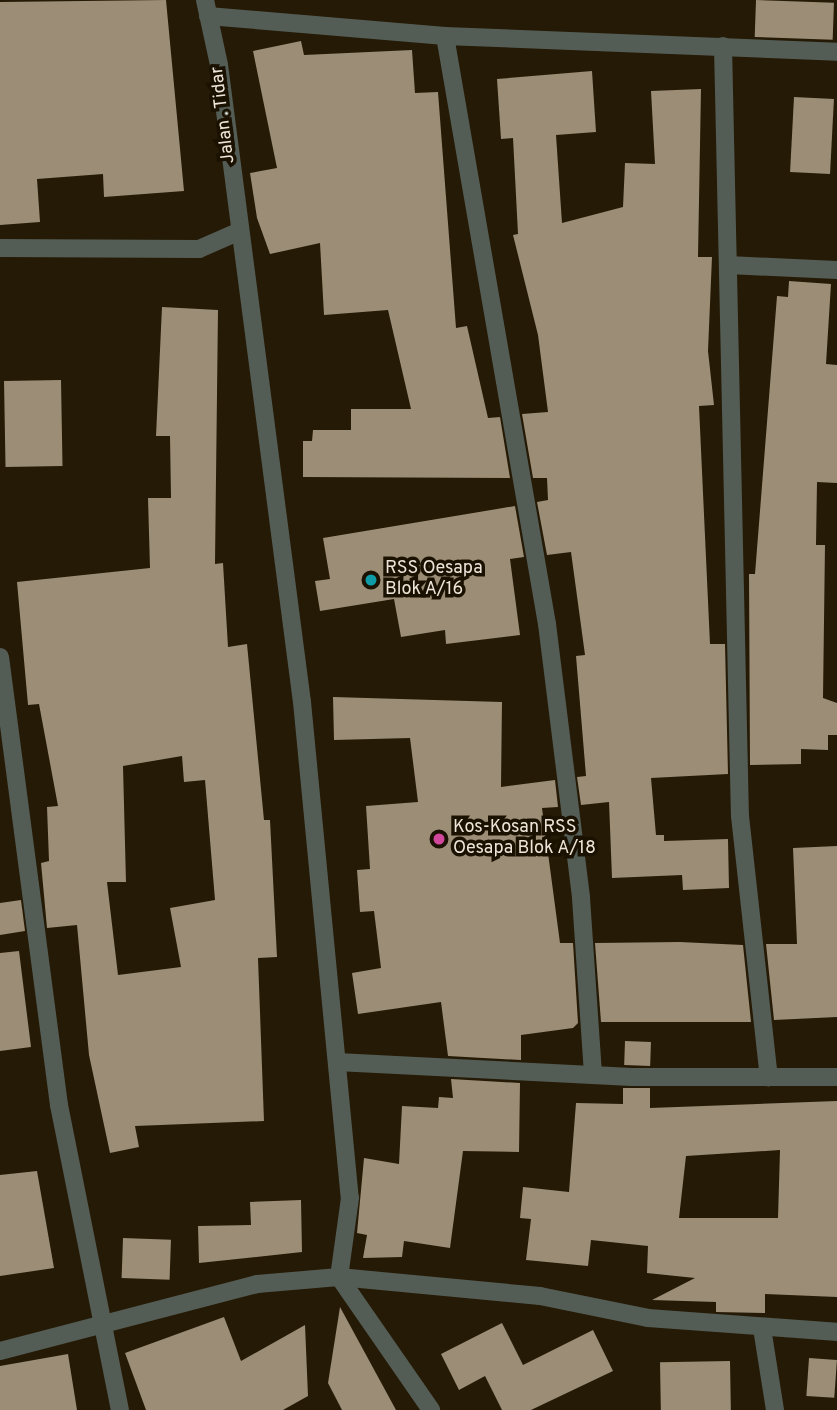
<!DOCTYPE html>
<html>
<head>
<meta charset="utf-8">
<style>
  body { margin:0 }
  #map { position:relative; width:837px; height:1410px; overflow:hidden; background:#251a06; font-family:Overpass,sans-serif }
  div>[style] { position:absolute }
  .building>* { inset:0; background:#9b8d76; transform-origin:0 0 }
  .minor>* { height:18px; margin:-9px; padding:0 9px; transform-origin:9px; border-radius:9px; background:#545d55 }
  .dots>* { width:19px; height:19px; translate:-50% -50%; box-sizing:border-box; border:4px solid #1b1101; border-radius:50% }
  span { translate:-50% -50%; white-space:nowrap; text-align:center; line-height:1.15; -webkit-text-stroke:7px #1b1101; paint-order:stroke }
  .street-label { font-size:18px; color:#ede5d9 }
  .poi-label { font-size:18px; color:#ede5d9 }
  .left { translate:0 -50%; text-align:left }
</style>
</head>
<body>
<div id="map">
  <div class="building">
    <div style="clip-path:polygon(166px 0,184px 191px,104px 197px,103px 174px,37px 179px,40px 222px,0 225px,0 2px)"></div>
    <div style="left:756px;top:0;width:78px;height:37px;rotate:2deg"></div>
    <div style="clip-path:polygon(301px 41px,304px 55px,412px 50px,415px 93px,438px 92px,456px 328px,467px 326px,488px 418px,500px 417px,510px 478px,303px 477px,303px 441px,312px 441px,313px 430px,351px 430px,351px 409px,411px 409px,388px 310px,324px 315px,320px 243px,270px 254px,257px 218px,250px 173px,277px 168px,253px 51px)"></div>
    <div style="clip-path:polygon(592px 71px,596px 132px,556px 135px,562px 223px,623px 207px,625px 163px,655px 164px,651px 91px,701px 89px,698px 257px,712px 257px,708px 351px,714px 405px,699px 406px,710px 644px,725px 644px,728px 774px,651px 778px,656px 835px,664px 835px,664px 841px,728px 839px,729px 888px,683px 890px,682px 875px,612px 878px,609px 802px,581px 805px,577px 777px,586px 776px,576px 656px,585px 655px,571px 552px,547px 555px,537px 502px,548px 500px,547px 478px,533px 478px,522px 414px,548px 412px,538px 335px,513px 235px,518px 234px,513px 138px,501px 139px,497px 79px)"></div>
    <div style="left:794px;top:97px;width:40px;height:75px;rotate:3deg"></div>
    <div style="clip-path:polygon(789px 281px,831px 284px,826px 364px,837px 365px,837px 483px,817px 482px,816px 545px,825px 545px,823px 698px,837px 703px,837px 735px,828px 735px,828px 750px,801px 749px,801px 764px,750px 765px,749px 574px,755px 574px,777px 296px,788px 297px)"></div>
    <div style="clip-path:polygon(evenodd,162px 307px,218px 310px,215px 564px,223px 563px,228px 647px,247px 644px,264px 820px,270px 820px,277px 957px,258px 958px,264px 1121px,135px 1126px,139px 1147px,110px 1153px,89px 1055px,77px 925px,47px 928px,41px 863px,49px 861px,47px 807px,58px 806px,39px 704px,28px 705px,17px 582px,150px 568px,148px 498px,171px 498px,170px 436px,156px 436px,162px 307px,182px 756px,184px 782px,205px 780px,215px 900px,170px 908px,181px 967px,118px 975px,107px 882px,126px 882px,123px 766px,182px 756px)"></div>
    <div style="left:61px;top:380px;width:86px;height:57px;rotate:89deg"></div>
    <div style="clip-path:polygon(515px 506px,524px 557px,510px 559px,520px 635px,446px 644px,445px 630px,401px 637px,394px 599px,320px 611px,315px 581px,330px 579px,323px 538px)"></div>
    <div style="clip-path:polygon(333px 697px,502px 702px,501px 787px,555px 780px,558px 807px,542px 808px,560px 943px,573px 943px,578px 1023px,573px 1028px,521px 1035px,521px 1060px,448px 1056px,441px 1002px,358px 1014px,352px 973px,381px 968px,374px 911px,360px 912px,357px 870px,370px 869px,366px 806px,418px 802px,410px 738px,334px 740px)"></div>
    <div style="clip-path:polygon(837px 846px,837px 1017px,774px 1020px,766px 944px,797px 944px,793px 848px)"></div>
    <div style="clip-path:polygon(21px 900px,25px 931px,0 935px,0 903px)"></div>
    <div style="clip-path:polygon(680px 942px,743px 945px,751px 1022px,601px 1022px,595px 943px)"></div>
    <div style="clip-path:polygon(19px 951px,31px 1047px,0 1051px,0 953px)"></div>
    <div style="left:625px;top:1041px;width:26px;height:24px;rotate:2deg"></div>
    <div style="clip-path:polygon(451px 1079px,520px 1083px,519px 1152px,463px 1151px,450px 1248px,404px 1241px,402px 1257px,363px 1258px,367px 1235px,357px 1233px,364px 1158px,399px 1164px,402px 1106px,438px 1108px,439px 1097px,453px 1098px)"></div>
    <div style="clip-path:polygon(evenodd,623px 1088px,650px 1088px,650px 1108px,837px 1101px,837px 1297px,765px 1294px,765px 1313px,716px 1312px,716px 1302px,652px 1300px,695px 1278px,647px 1273px,648px 1246px,591px 1240px,588px 1266px,526px 1260px,531px 1219px,520px 1218px,523px 1187px,569px 1192px,576px 1103px,623px 1104px,623px 1088px,780px 1150px,778px 1218px,679px 1218px,686px 1156px,780px 1150px)"></div>
    <div style="clip-path:polygon(37px 1171px,54px 1268px,0 1276px,0 1175px)"></div>
    <div style="clip-path:polygon(301px 1200px,302px 1252px,199px 1263px,198px 1226px,251px 1225px,250px 1202px)"></div>
    <div style="left:123px;top:1238px;width:48px;height:40px;rotate:2deg"></div>
    <div style="clip-path:polygon(340px 1307px,396px 1410px,342px 1410px,328px 1383px)"></div>
    <div style="clip-path:polygon(224px 1317px,241px 1361px,305px 1325px,308px 1396px,283px 1410px,146px 1410px,125px 1353px)"></div>
    <div style="clip-path:polygon(502px 1323px,523px 1365px,593px 1330px,613px 1371px,531px 1410px,502px 1410px,485px 1376px,459px 1390px,441px 1354px)"></div>
    <div style="clip-path:polygon(68px 1354px,77px 1410px,0 1410px,0 1366px)"></div>
    <div style="left:809px;top:1358px;width:28px;height:38px;rotate:4deg"></div>
    <div style="left:730px;top:1361px;width:49px;height:70px;rotate:89deg"></div>
  </div>
  <div class="minor">
    <div style="left:205px;top:0;width:66px;rotate:77.8deg"></div>
    <div style="left:219px;top:65px;width:642px;rotate:82.58deg"></div>
    <div style="left:302px;top:702px;width:498px;rotate:84.5deg"></div>
    <div style="left:350px;top:1198px;width:80px;rotate:97.9deg"></div>
    <div style="left:339px;top:1277px;width:162px;rotate:55.3deg"></div>
    <div style="left:208px;top:16px;width:238px;rotate:4.8deg"></div>
    <div style="left:445px;top:36px;width:392px;rotate:2.3deg"></div>
    <div style="left:445px;top:36px;width:597px;rotate:80.16deg"></div>
    <div style="left:547px;top:624px;width:276px;rotate:82.9deg"></div>
    <div style="left:581px;top:898px;width:177px;rotate:86.1deg"></div>
    <div style="left:723px;top:46px;width:770px;rotate:88.74deg"></div>
    <div style="left:740px;top:816px;width:263px;rotate:83.7deg"></div>
    <div style="left:0;top:248px;width:199px;rotate:0.3deg"></div>
    <div style="left:199px;top:249px;width:43px;rotate:-23.6deg"></div>
    <div style="left:728px;top:265px;width:109px;rotate:2.6deg"></div>
    <div style="left:0;top:657px;width:452px;rotate:82.5deg"></div>
    <div style="left:59px;top:1105px;width:311px;rotate:78.7deg"></div>
    <div style="left:337px;top:1062px;width:295px;rotate:2.9deg"></div>
    <div style="left:632px;top:1077px;width:205px"></div>
    <div style="left:762px;top:1328px;width:83px;rotate:81deg"></div>
    <div style="left:0;top:1351px;width:266px;rotate:-14.6deg"></div>
    <div style="left:257px;top:1284px;width:82px;rotate:-4.9deg"></div>
    <div style="left:339px;top:1277px;width:202px;rotate:5.4deg"></div>
    <div style="left:540px;top:1296px;width:110px;rotate:11.5deg"></div>
    <div style="left:648px;top:1318px;width:190px;rotate:4.2deg"></div>
  </div>
  <div class="dots">
    <div style="left:371px;top:580px;background:#0f9aa8"></div>
    <div style="left:439px;top:839px;background:#d1479c"></div>
  </div>
  <div class="street-label">
    <span style="left:224px;top:115px;rotate:-97deg">Jalan . Tidar</span>
  </div>
  <div class="poi-label">
    <span class="left" style="left:385px;top:580px">RSS Oesapa<br>Blok A/16</span>
    <span class="left" style="left:453px;top:839px">Kos-Kosan RSS<br>Oesapa Blok A/18</span>
  </div>
</div>
</body>
</html>
